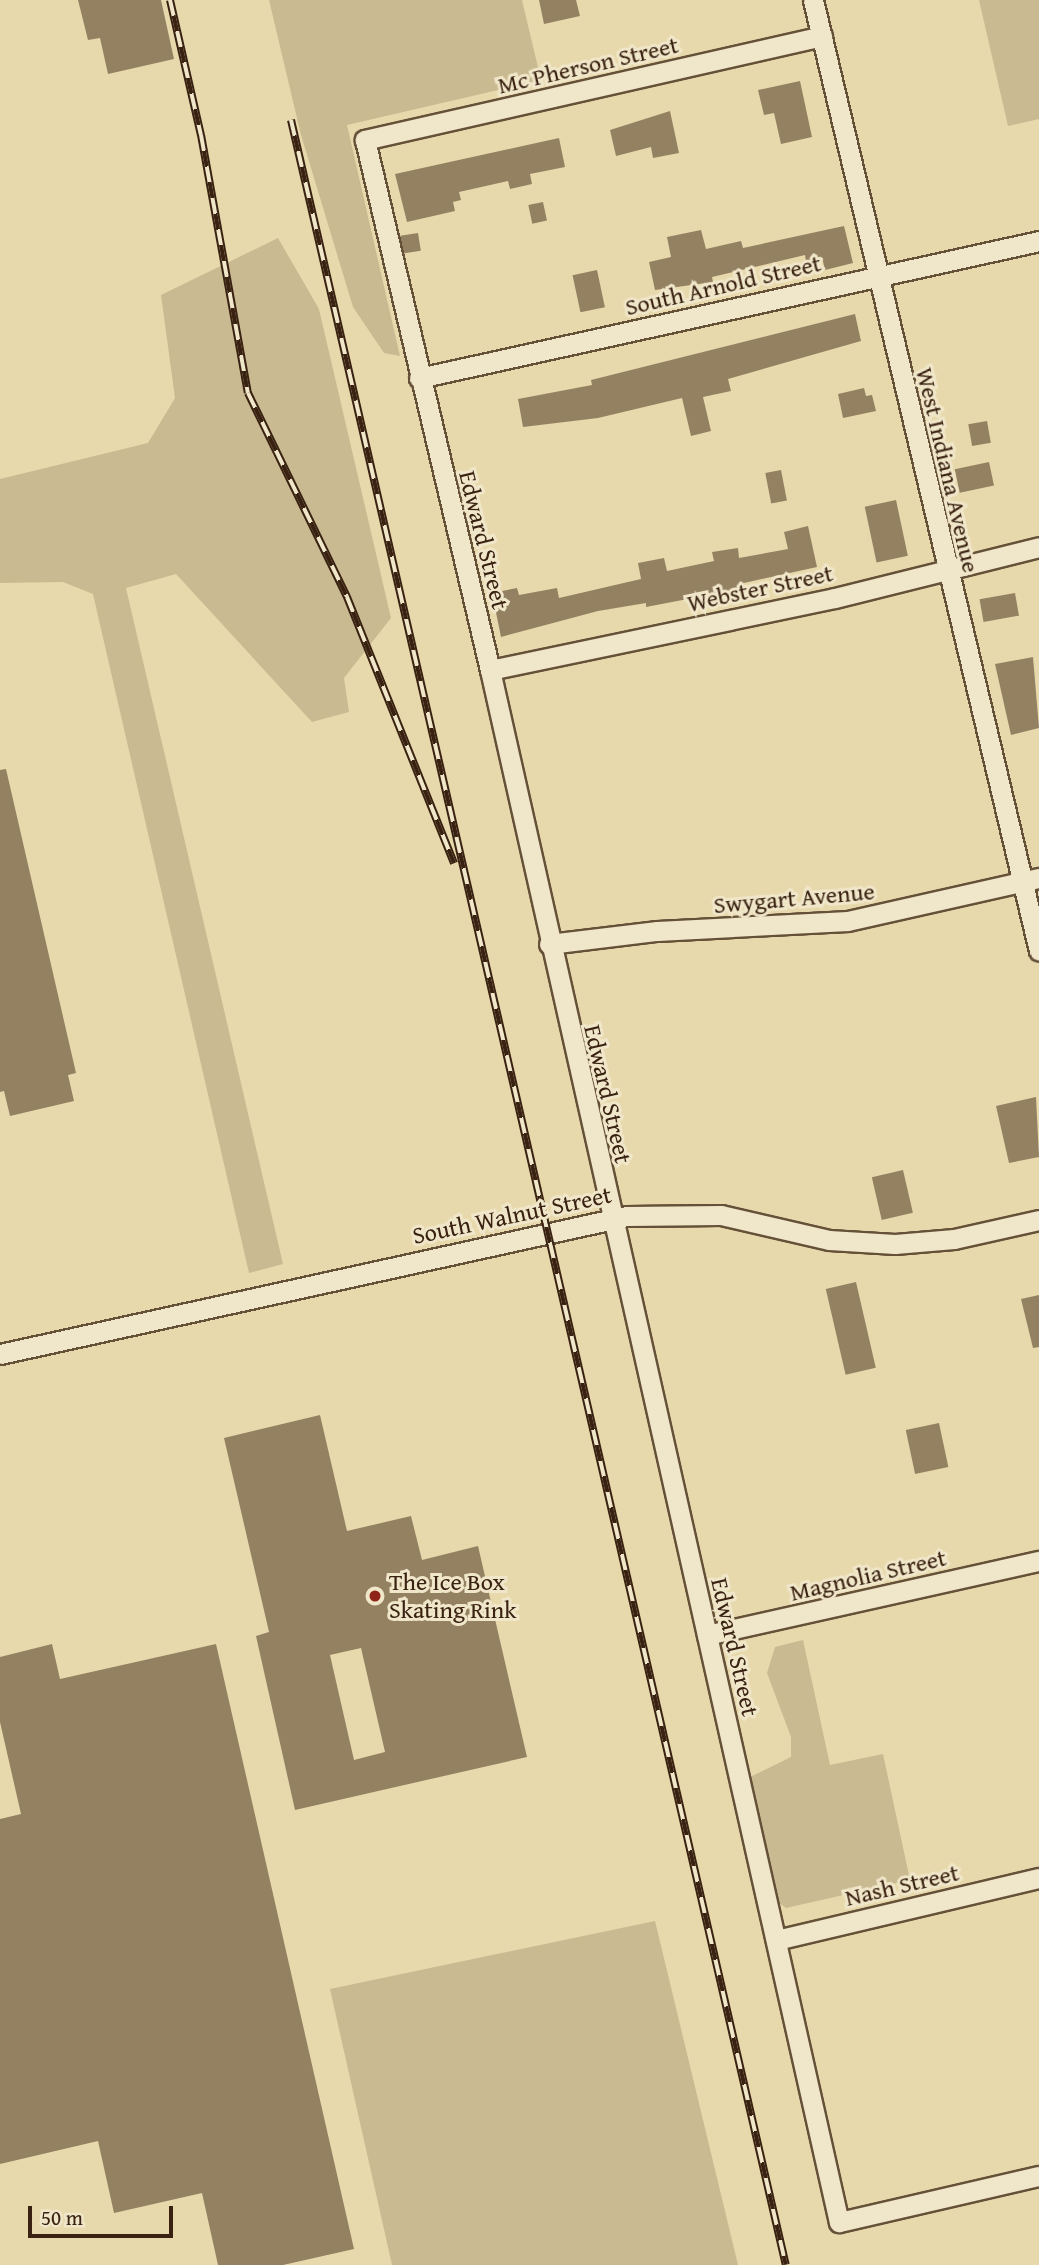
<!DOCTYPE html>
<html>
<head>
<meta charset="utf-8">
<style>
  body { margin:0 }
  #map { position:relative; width:1039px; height:2265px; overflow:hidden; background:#e8d9ac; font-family:"Gentium Book Plus",serif }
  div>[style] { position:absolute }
  .green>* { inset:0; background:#caba92 }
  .building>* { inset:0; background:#948162; transform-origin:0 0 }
  .roads { filter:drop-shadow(2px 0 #655038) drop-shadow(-2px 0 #655038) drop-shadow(0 2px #655038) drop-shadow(0 -2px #655038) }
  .minor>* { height:19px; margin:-9.5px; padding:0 9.5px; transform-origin:9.5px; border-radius:9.5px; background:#f0e6c9 }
  .rail>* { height:8px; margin-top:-4px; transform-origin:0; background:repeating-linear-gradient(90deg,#f0e6c9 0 16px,#392212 0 32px); box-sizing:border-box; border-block:2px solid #392212 }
  .dots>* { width:19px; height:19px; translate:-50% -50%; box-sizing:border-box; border:4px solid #f0e6c9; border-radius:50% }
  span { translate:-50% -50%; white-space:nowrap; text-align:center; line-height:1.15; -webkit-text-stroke:6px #f0e6c9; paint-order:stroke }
  .street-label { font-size:24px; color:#392212 }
  .poi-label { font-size:24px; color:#392212 }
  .left { translate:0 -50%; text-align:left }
  .scale { position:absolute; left:28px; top:2206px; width:145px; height:32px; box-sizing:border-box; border:4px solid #392212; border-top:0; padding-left:9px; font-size:21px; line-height:24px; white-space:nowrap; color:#392212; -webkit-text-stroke:5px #f0e6c9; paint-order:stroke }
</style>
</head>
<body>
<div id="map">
  <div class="green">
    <div style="clip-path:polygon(269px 0,522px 0,541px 80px,347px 125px,400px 356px,384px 353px,353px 307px,301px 135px)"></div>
    <div style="clip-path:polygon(979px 0,1039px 0,1039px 119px,1008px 126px)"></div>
    <div style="clip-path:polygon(278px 238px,319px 309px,391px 618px,344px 678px,349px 712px,312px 722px,176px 574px,126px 588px,283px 1264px,249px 1273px,93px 594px,63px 582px,0 583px,0 479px,148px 443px,175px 398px,161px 295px)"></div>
    <div style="clip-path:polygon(803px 1640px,830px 1765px,883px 1754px,910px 1880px,786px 1908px,779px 1903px,750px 1777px,791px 1757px,791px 1737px,767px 1673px,775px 1647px)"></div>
    <div style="clip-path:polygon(655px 1921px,738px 2265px,392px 2265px,330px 1989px)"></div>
  </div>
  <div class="building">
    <div style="clip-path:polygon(78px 0,161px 0,174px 59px,108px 74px,100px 38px,88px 40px)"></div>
    <div style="clip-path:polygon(539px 0,576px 0,580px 16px,544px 24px)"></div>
    <div style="clip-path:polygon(800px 81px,812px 137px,781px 144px,774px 113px,764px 115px,758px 90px)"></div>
    <div style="clip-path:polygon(670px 111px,679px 153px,653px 158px,651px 147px,616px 156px,610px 130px)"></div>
    <div style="clip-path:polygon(559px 138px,565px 167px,530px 174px,532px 184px,510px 189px,508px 181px,459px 192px,461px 200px,453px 202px,455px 211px,407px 222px,395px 174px)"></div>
    <div style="left:543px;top:202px;width:19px;height:15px;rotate:78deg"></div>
    <div style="clip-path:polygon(844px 226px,853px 263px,825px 270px,822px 257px,806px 261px,805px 255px,712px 277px,713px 282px,655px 290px,649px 262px,671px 257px,667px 237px,701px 230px,706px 249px,741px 241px,743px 248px)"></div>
    <div style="left:418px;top:233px;width:18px;height:18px;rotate:81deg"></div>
    <div style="left:597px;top:270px;width:38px;height:25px;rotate:78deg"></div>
    <div style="clip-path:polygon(855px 314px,861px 341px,728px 379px,731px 391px,703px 397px,711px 431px,691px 436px,682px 398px,598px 418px,523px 427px,518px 399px,592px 385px,591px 380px)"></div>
    <div style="clip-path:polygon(864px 388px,866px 396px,872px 395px,876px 411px,843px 418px,838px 394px)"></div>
    <div style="left:987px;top:421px;width:22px;height:19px;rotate:80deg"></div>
    <div style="left:989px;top:462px;width:24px;height:35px;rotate:78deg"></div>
    <div style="left:781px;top:470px;width:31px;height:16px;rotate:79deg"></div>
    <div style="left:896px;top:500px;width:57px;height:32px;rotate:78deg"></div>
    <div style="clip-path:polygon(808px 526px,817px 567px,744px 583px,745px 588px,646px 607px,646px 603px,598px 611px,501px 637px,492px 593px,517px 588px,519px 595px,557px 588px,559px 598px,641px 579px,638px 563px,664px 558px,667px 571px,714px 561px,712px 552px,738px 548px,739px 558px,788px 549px,784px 532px)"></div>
    <div style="left:1015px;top:593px;width:23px;height:36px;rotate:80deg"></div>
    <div style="clip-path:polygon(1033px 657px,1039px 728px,1011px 735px,995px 664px)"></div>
    <div style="clip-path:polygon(6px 769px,76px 1073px,68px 1075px,74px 1101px,10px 1116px,4px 1091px,0 1092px,0 770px)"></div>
    <div style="clip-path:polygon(1036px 1097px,1039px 1157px,1009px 1163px,996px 1106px)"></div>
    <div style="left:903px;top:1170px;width:44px;height:32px;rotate:77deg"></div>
    <div style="left:856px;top:1282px;width:88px;height:31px;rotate:77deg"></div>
    <div style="clip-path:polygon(1039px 1295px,1039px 1347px,1033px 1348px,1021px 1299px)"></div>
    <div style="clip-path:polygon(evenodd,320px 1415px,347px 1531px,411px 1516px,422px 1560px,478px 1546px,527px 1757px,295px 1810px,256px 1636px,269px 1632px,224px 1438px,320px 1415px,361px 1648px,385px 1752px,354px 1760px,330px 1655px,361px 1648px)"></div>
    <div style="left:939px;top:1423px;width:45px;height:34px;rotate:78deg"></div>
    <div style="clip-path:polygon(52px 1644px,60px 1679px,216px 1644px,354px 2249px,283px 2265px,218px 2265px,202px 2193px,114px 2213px,98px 2141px,0 2164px,0 1819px,21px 1814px,0 1722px,0 1657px)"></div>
  </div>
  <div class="roads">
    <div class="minor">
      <div style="left:813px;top:0;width:977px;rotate:76.63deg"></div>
      <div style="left:822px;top:36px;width:469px;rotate:167.2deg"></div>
      <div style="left:365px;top:140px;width:545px;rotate:76.73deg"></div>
      <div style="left:490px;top:670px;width:1591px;rotate:77.33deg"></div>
      <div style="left:839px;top:2222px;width:205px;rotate:-13deg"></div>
      <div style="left:419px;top:378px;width:635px;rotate:-12.46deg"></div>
      <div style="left:490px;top:670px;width:352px;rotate:-11.8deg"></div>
      <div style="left:835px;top:598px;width:210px;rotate:-14deg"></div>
      <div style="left:549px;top:944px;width:109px;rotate:-6.9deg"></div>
      <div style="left:657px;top:931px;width:191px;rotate:-3deg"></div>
      <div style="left:848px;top:921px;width:196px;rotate:-12.7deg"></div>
      <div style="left:0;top:1354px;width:642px;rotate:-12.41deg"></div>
      <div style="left:627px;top:1216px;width:94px;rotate:-0.6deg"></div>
      <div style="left:721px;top:1215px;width:111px;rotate:13deg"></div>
      <div style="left:829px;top:1240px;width:66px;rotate:3.5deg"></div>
      <div style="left:895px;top:1244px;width:59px;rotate:-4.8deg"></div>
      <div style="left:954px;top:1239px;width:87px;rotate:-12.6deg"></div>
      <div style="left:707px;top:1635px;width:340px;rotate:-12.6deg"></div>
      <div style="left:776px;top:1940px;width:270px;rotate:-13.3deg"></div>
    </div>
  </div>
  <div class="rail">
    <div style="left:170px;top:0;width:139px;rotate:77.1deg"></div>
    <div style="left:201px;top:135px;width:262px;rotate:79.7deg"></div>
    <div style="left:248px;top:393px;width:227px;rotate:64.1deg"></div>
    <div style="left:347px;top:597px;width:287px;rotate:68.1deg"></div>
    <div style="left:291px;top:120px;width:2201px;rotate:77.01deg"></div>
  </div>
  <div class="dots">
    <div style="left:375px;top:1596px;background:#8f2418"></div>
  </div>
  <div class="street-label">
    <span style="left:588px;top:65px;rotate:-13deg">Mc Pherson Street</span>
    <span style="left:723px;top:285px;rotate:-13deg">South Arnold Street</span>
    <span style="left:948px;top:470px;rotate:77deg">West Indiana Avenue</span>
    <span style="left:484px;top:540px;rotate:76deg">Edward Street</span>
    <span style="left:760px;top:588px;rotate:-12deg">Webster Street</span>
    <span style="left:794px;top:898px;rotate:-5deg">Swygart Avenue</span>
    <span style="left:608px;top:1094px;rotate:77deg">Edward Street</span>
    <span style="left:512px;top:1215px;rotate:-12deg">South Walnut Street</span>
    <span style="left:868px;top:1575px;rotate:-13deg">Magnolia Street</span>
    <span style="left:735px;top:1647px;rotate:77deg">Edward Street</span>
    <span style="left:902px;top:1885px;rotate:-13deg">Nash Street</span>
  </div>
  <div class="poi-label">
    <span class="left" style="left:389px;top:1596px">The Ice Box<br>Skating Rink</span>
  </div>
  <div class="scale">50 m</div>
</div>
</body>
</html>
